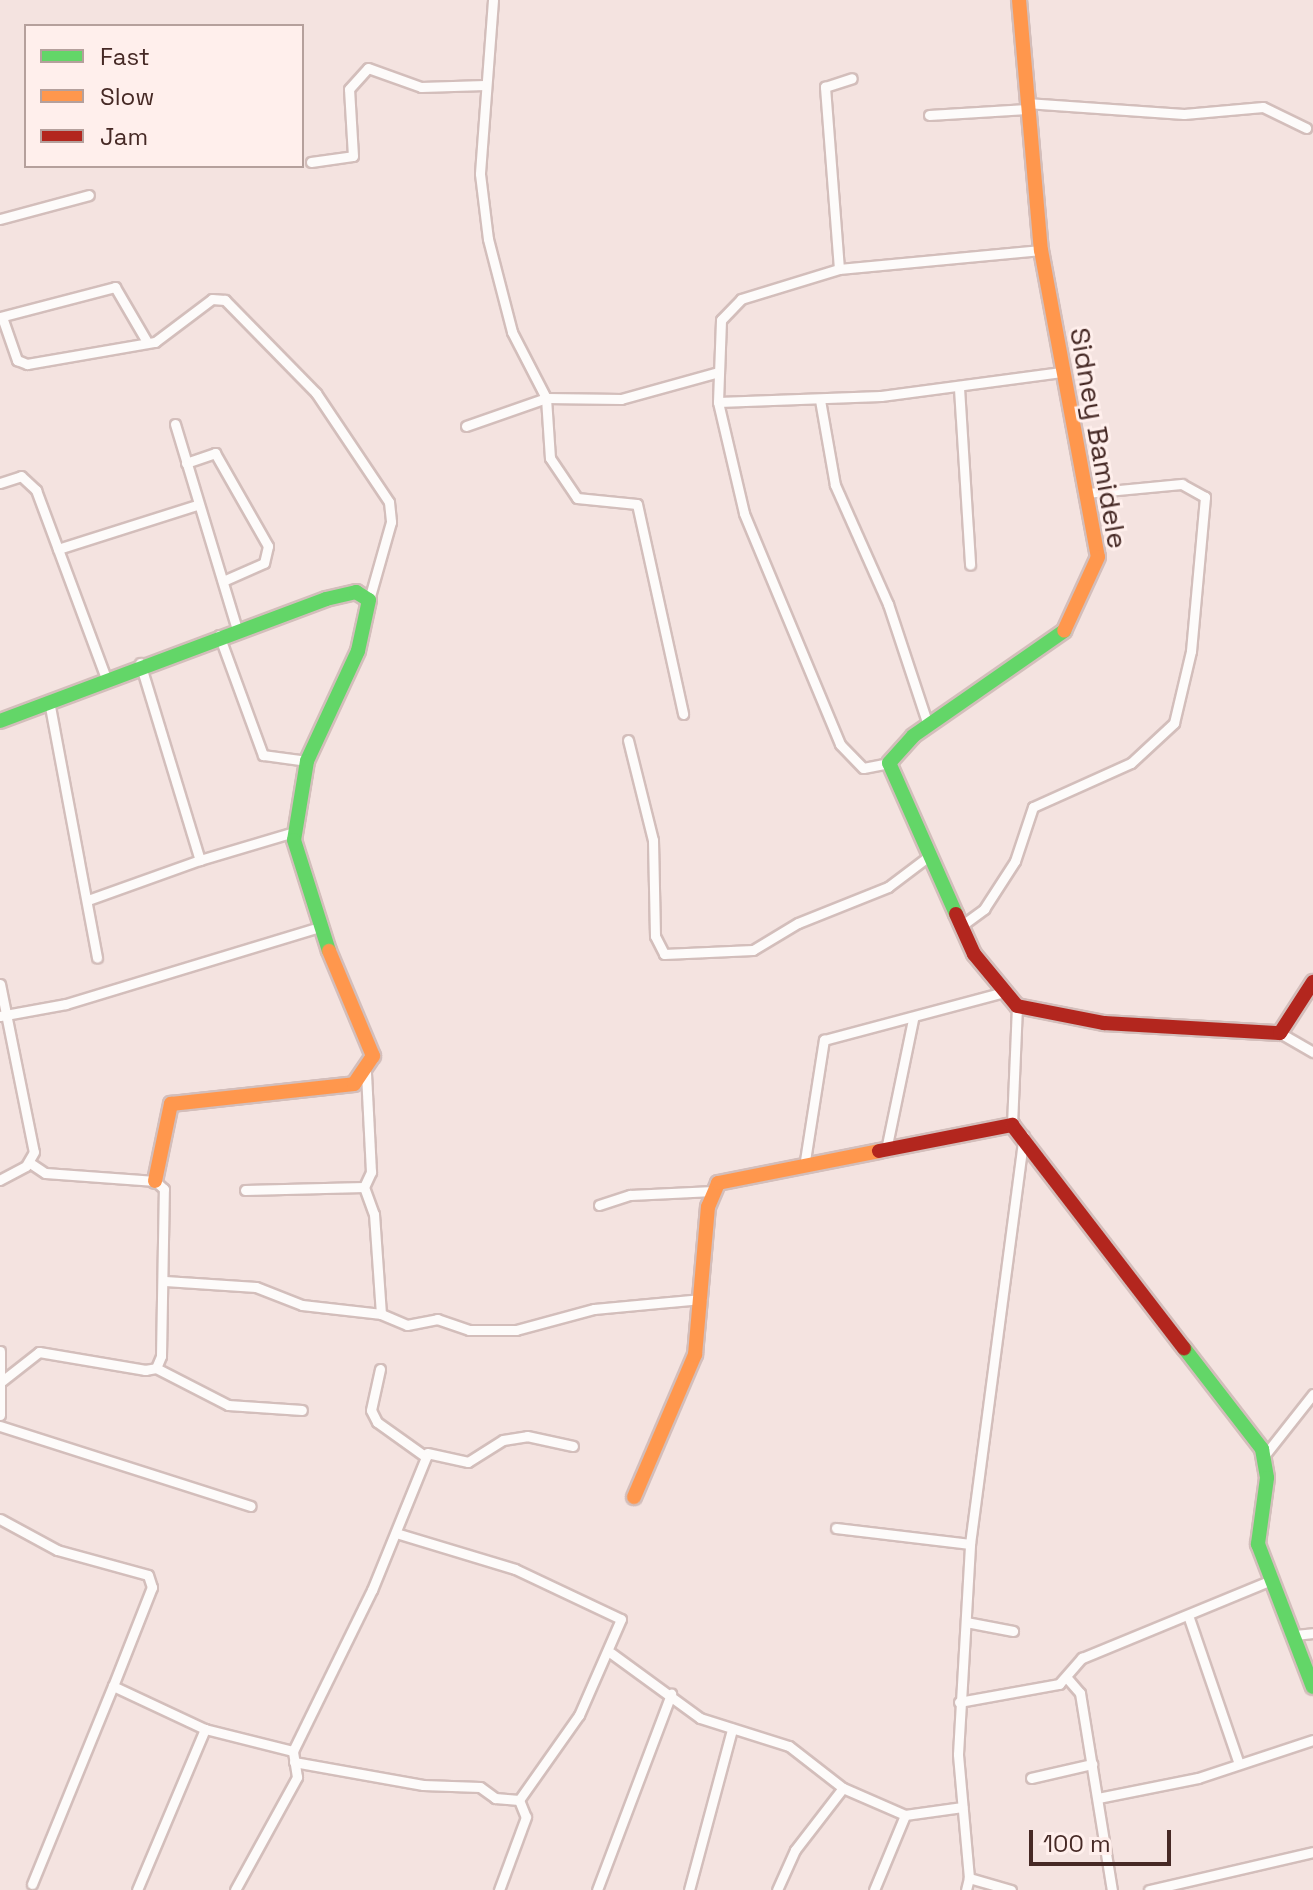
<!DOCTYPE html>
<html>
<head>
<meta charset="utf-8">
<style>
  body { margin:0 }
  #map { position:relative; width:1313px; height:1890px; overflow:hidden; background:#f4e3e0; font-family:"Space Grotesk",sans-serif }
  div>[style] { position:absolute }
  .roads { filter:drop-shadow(2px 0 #d3bebb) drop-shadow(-2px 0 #d3bebb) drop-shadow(0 2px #d3bebb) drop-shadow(0 -2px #d3bebb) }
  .street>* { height:9px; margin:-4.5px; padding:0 4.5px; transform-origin:4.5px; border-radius:4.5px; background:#fdfbfa }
  .fast>* { height:14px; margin:-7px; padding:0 7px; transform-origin:7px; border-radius:7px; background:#63d668 }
  .slow>* { height:14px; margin:-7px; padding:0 7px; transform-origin:7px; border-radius:7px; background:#ff974d }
  .jam>* { height:14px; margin:-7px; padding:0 7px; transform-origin:7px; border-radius:7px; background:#b3261e }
  span { translate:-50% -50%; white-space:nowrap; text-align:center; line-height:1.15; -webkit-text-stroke:6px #ffefec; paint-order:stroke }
  .street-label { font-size:28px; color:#462925 }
  .legend { position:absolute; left:24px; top:24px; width:280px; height:144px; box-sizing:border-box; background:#ffefec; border:2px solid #b5a09c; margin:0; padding:10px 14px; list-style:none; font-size:24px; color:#462925 }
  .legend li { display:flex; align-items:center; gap:16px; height:40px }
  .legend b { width:40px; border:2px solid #b5a09c }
  .scale { position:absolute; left:1029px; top:1830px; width:142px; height:36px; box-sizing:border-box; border:4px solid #462925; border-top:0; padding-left:10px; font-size:24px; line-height:28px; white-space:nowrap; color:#462925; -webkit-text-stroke:6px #ffefec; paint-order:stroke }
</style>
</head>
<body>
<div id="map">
  <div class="roads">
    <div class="street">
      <div style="left:493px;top:0;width:174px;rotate:94.3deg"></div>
      <div style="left:480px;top:174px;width:65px;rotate:83deg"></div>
      <div style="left:488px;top:239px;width:96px;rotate:75.5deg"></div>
      <div style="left:512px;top:332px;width:74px;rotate:62.7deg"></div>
      <div style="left:546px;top:398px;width:75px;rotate:0.8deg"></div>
      <div style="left:621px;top:399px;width:98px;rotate:-15.5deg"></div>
      <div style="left:1026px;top:103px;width:158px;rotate:4deg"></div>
      <div style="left:1184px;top:114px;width:79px;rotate:-5.1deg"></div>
      <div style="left:1263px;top:107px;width:48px;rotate:26deg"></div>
      <div style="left:929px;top:115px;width:98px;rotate:-3.5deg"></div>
      <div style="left:311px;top:162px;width:42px;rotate:-8.1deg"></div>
      <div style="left:353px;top:156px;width:67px;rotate:-93.4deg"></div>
      <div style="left:349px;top:89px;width:28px;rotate:-48deg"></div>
      <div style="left:368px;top:68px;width:56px;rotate:19.7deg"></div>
      <div style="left:421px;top:87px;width:64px;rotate:-1.8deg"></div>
      <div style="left:0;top:219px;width:92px;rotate:-15.1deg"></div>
      <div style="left:839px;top:269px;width:183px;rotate:-94.4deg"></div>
      <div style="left:825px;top:87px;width:28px;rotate:-18deg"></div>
      <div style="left:0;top:317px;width:119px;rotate:-14.6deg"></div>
      <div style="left:115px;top:287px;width:61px;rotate:59.7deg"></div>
      <div style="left:2px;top:317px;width:46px;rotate:70.8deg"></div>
      <div style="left:17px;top:360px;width:11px;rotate:22deg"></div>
      <div style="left:27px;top:364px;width:130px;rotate:-9.8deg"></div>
      <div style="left:155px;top:342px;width:71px;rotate:-37deg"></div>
      <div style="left:212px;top:299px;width:13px;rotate:4deg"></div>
      <div style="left:225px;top:300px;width:130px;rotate:45.6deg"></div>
      <div style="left:316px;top:393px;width:131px;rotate:56.2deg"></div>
      <div style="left:389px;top:502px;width:20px;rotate:84deg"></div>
      <div style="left:391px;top:522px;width:81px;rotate:105.8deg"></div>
      <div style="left:959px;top:388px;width:177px;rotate:86.4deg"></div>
      <div style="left:820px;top:400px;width:86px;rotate:80deg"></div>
      <div style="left:835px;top:485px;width:130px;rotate:66deg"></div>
      <div style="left:888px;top:604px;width:127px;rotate:71.7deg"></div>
      <div style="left:718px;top:402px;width:163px;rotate:-2.1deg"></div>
      <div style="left:881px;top:396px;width:182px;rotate:-7.6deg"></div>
      <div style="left:175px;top:424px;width:214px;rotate:73.2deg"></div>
      <div style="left:466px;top:426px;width:85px;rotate:-19.3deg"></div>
      <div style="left:546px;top:398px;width:60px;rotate:86.2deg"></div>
      <div style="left:550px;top:458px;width:48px;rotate:56deg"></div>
      <div style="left:577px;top:498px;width:60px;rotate:5.7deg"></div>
      <div style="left:637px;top:504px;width:215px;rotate:77.6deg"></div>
      <div style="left:186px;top:463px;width:31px;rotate:-19deg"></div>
      <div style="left:215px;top:453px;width:107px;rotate:60.3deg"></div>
      <div style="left:268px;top:546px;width:17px;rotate:103deg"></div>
      <div style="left:264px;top:563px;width:45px;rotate:156.3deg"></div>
      <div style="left:0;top:483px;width:22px;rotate:-18deg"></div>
      <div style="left:21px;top:476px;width:21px;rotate:43deg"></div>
      <div style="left:36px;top:490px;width:201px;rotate:69.6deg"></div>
      <div style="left:58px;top:549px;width:146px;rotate:-17.6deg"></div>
      <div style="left:219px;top:635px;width:128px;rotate:69.9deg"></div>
      <div style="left:263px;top:755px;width:44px;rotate:7.8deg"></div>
      <div style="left:140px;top:663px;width:206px;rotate:73.1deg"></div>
      <div style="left:200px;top:860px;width:98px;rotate:-16.6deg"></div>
      <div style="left:49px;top:701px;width:261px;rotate:79.4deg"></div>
      <div style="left:628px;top:740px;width:103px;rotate:76deg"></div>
      <div style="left:653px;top:840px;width:96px;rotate:88.8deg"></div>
      <div style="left:655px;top:936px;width:20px;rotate:63deg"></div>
      <div style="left:664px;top:954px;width:89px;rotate:-2.6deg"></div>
      <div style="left:753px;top:950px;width:52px;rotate:-31deg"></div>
      <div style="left:798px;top:923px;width:97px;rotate:-21.8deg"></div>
      <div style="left:888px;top:887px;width:51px;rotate:-37.1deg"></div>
      <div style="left:889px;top:763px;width:26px;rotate:169deg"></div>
      <div style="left:863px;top:768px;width:33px;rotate:-134deg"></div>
      <div style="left:840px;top:744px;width:250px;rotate:-112.6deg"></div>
      <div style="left:744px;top:513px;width:114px;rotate:-103.2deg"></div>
      <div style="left:718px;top:402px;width:82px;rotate:-87.9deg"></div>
      <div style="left:721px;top:320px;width:29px;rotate:-46deg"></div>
      <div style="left:741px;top:299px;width:102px;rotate:-17deg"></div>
      <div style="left:839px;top:269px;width:203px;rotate:-5.4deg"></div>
      <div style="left:88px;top:900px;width:119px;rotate:-19.7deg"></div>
      <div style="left:961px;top:926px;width:29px;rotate:-36deg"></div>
      <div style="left:984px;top:909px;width:57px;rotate:-57.1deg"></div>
      <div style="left:1015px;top:861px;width:57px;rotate:-71.6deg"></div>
      <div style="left:1033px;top:807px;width:107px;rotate:-24.2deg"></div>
      <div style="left:1131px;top:763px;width:59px;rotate:-42.9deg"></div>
      <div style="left:1174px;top:723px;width:74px;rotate:-76.7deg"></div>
      <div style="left:1191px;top:651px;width:155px;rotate:-84.8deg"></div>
      <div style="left:1205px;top:497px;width:26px;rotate:-151deg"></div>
      <div style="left:1182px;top:484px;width:95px;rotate:174.6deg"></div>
      <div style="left:0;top:984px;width:171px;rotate:78.6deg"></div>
      <div style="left:34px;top:1152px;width:16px;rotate:120deg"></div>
      <div style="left:26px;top:1166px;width:30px;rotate:152deg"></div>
      <div style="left:0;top:1016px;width:67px;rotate:-10.3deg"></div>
      <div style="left:66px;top:1004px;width:264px;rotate:-16.9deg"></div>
      <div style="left:1280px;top:1033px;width:38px;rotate:30deg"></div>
      <div style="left:1012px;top:1125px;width:119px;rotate:-87.6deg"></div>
      <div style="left:887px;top:1145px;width:129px;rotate:-78.3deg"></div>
      <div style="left:804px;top:1167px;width:129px;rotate:-81.1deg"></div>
      <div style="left:824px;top:1040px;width:186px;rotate:-14.9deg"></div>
      <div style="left:364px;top:1187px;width:29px;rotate:70deg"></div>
      <div style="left:374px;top:1214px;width:100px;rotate:86deg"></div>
      <div style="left:245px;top:1190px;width:119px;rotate:-1.4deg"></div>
      <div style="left:364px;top:1187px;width:17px;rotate:-65deg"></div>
      <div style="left:371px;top:1172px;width:99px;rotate:-92.9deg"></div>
      <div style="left:599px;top:1205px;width:33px;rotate:-18deg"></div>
      <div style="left:630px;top:1195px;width:83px;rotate:-2.8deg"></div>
      <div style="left:165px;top:1281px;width:91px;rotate:3.8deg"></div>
      <div style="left:256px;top:1287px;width:49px;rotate:21.4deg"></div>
      <div style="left:302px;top:1305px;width:80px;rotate:6.5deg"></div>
      <div style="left:381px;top:1314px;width:28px;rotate:23deg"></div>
      <div style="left:407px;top:1325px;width:31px;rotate:-11deg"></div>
      <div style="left:437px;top:1319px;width:34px;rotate:19deg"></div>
      <div style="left:469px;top:1330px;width:47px"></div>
      <div style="left:516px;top:1330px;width:81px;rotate:-15.1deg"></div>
      <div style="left:594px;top:1309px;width:108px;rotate:-5.3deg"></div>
      <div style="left:0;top:1351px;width:64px;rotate:90deg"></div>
      <div style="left:156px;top:1368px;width:81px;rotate:27.2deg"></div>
      <div style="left:228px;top:1405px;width:74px;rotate:3.9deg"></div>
      <div style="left:2px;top:1381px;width:47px;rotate:-38.1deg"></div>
      <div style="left:39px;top:1352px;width:108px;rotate:9.6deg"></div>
      <div style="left:145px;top:1370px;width:11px;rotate:-10deg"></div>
      <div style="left:156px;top:1368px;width:13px;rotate:-67deg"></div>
      <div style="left:161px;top:1356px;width:167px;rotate:-89deg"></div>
      <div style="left:164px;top:1189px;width:12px;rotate:-138deg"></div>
      <div style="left:155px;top:1181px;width:110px;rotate:-175.8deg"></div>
      <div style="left:45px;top:1173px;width:18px;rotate:-146deg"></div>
      <div style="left:0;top:1426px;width:263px;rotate:17.7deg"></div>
      <div style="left:427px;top:1453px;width:42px;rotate:12.4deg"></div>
      <div style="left:468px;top:1462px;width:41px;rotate:-32.2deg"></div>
      <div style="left:503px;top:1440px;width:24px;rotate:-9deg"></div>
      <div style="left:527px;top:1436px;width:47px;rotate:12.3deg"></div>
      <div style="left:1264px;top:1456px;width:79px;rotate:-51.7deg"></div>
      <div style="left:0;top:1519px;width:65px;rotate:28.5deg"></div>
      <div style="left:57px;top:1550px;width:94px;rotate:15.4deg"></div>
      <div style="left:148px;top:1575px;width:13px;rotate:72deg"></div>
      <div style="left:152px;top:1587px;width:106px;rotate:111.5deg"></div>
      <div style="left:836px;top:1528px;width:135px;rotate:6.8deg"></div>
      <div style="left:396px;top:1533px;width:124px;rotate:16.8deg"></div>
      <div style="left:515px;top:1569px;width:117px;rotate:25.3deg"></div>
      <div style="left:621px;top:1619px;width:105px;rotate:113.6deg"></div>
      <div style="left:579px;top:1715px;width:104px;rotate:125.2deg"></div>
      <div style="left:519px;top:1800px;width:18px;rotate:68deg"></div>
      <div style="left:526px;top:1817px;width:78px;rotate:110.3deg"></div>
      <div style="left:1189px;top:1618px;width:151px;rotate:71.1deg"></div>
      <div style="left:966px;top:1622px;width:48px;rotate:10.8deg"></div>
      <div style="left:1295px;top:1635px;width:18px;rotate:-6deg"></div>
      <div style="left:611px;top:1653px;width:110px;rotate:36.1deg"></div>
      <div style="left:700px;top:1718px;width:93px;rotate:17.5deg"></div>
      <div style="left:789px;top:1746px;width:68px;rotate:37.9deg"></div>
      <div style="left:843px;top:1788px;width:68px;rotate:23.5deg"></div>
      <div style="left:1067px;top:1678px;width:20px;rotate:49deg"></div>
      <div style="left:1080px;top:1693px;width:200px;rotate:80.8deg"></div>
      <div style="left:959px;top:1702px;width:102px;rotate:-10.2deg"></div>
      <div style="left:1059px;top:1684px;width:35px;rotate:-49deg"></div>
      <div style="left:1082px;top:1658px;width:202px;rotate:-22.4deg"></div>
      <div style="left:294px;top:1762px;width:131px;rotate:10.1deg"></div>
      <div style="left:423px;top:1785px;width:57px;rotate:2deg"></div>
      <div style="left:480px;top:1787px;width:19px;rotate:36deg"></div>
      <div style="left:495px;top:1798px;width:24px;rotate:5deg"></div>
      <div style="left:1031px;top:1778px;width:63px;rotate:-12.9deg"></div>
      <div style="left:1098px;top:1798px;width:102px;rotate:-11.3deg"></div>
      <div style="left:1198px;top:1778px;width:121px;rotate:-18.3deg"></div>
      <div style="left:32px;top:1884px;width:214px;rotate:-67.8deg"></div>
      <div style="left:113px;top:1686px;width:102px;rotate:25.1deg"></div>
      <div style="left:205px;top:1729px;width:91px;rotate:14deg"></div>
      <div style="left:137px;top:1890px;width:175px;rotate:-67.1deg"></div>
      <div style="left:235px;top:1890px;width:129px;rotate:-61.2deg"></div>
      <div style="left:297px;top:1777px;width:26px;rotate:-99deg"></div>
      <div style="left:293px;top:1751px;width:179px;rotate:-63.9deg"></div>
      <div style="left:372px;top:1590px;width:144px;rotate:-67.9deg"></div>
      <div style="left:426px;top:1457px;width:60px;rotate:-144.5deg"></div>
      <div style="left:377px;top:1422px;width:13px;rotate:-117deg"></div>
      <div style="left:371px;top:1410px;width:42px;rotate:-77.6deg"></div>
      <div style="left:597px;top:1890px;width:210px;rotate:-69.3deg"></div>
      <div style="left:689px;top:1890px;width:167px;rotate:-75deg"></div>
      <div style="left:777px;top:1890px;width:44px;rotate:-65.8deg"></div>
      <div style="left:795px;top:1850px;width:78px;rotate:-52.3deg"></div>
      <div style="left:874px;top:1890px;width:81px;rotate:-67.5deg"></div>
      <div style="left:905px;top:1815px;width:58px;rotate:-8deg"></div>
      <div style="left:966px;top:1890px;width:12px;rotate:-76deg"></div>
      <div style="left:1011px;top:1890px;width:44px;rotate:-164.1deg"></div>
      <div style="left:969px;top:1878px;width:124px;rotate:-95.1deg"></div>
      <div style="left:958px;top:1754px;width:210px;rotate:-86.7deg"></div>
      <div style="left:970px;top:1544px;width:412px;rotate:-82.5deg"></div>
      <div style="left:1149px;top:1890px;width:168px;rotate:-13deg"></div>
    </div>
    <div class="fast">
      <div style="left:0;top:721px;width:348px;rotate:-20.5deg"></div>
      <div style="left:326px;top:599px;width:31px;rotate:-13deg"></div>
      <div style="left:356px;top:592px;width:15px;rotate:32deg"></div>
      <div style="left:369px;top:600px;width:52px;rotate:102.2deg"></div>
      <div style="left:358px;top:651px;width:121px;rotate:114.9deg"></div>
      <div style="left:307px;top:761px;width:80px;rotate:99.3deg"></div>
      <div style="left:294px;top:840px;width:116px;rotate:72.5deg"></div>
      <div style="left:956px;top:914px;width:165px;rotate:-113.9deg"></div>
      <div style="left:889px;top:763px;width:36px;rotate:-48deg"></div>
      <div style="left:913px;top:736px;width:184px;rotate:-34.8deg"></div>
      <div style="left:1184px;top:1348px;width:128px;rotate:52.3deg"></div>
      <div style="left:1262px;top:1449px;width:29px;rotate:80deg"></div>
      <div style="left:1267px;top:1478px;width:67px;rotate:97.8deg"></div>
      <div style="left:1258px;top:1544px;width:153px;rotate:69deg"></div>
    </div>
    <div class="slow">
      <div style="left:1019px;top:0;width:251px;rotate:85deg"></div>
      <div style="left:1041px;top:250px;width:312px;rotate:79.5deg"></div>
      <div style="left:1098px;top:557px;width:81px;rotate:114.7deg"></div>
      <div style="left:155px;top:1181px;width:79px;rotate:-78.3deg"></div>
      <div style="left:171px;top:1104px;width:184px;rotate:-6.2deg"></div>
      <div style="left:354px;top:1084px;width:34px;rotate:-56deg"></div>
      <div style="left:373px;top:1056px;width:114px;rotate:-112.7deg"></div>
      <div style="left:634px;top:1497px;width:155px;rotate:-66.8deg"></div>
      <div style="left:695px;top:1355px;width:149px;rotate:-85deg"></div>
      <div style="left:708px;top:1207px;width:26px;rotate:-67deg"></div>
      <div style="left:718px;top:1183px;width:164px;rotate:-11.2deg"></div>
    </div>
    <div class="jam">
      <div style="left:956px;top:914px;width:44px;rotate:65.8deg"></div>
      <div style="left:974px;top:954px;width:67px;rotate:50.4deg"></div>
      <div style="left:1017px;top:1006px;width:89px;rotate:11.1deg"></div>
      <div style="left:1104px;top:1023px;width:176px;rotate:3.3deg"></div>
      <div style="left:1280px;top:1033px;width:61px;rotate:-57.1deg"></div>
      <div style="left:879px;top:1151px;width:136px;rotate:-11.1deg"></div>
      <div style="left:1012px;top:1125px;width:282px;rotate:52.4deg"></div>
    </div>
  </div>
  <div class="street-label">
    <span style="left:1099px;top:438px;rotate:80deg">Sidney Bamidele</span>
  </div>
  <ul class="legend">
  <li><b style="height:10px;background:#63d668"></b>Fast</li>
  <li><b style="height:10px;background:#ff974d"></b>Slow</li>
  <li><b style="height:10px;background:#b3261e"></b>Jam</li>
  </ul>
  <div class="scale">100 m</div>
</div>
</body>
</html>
